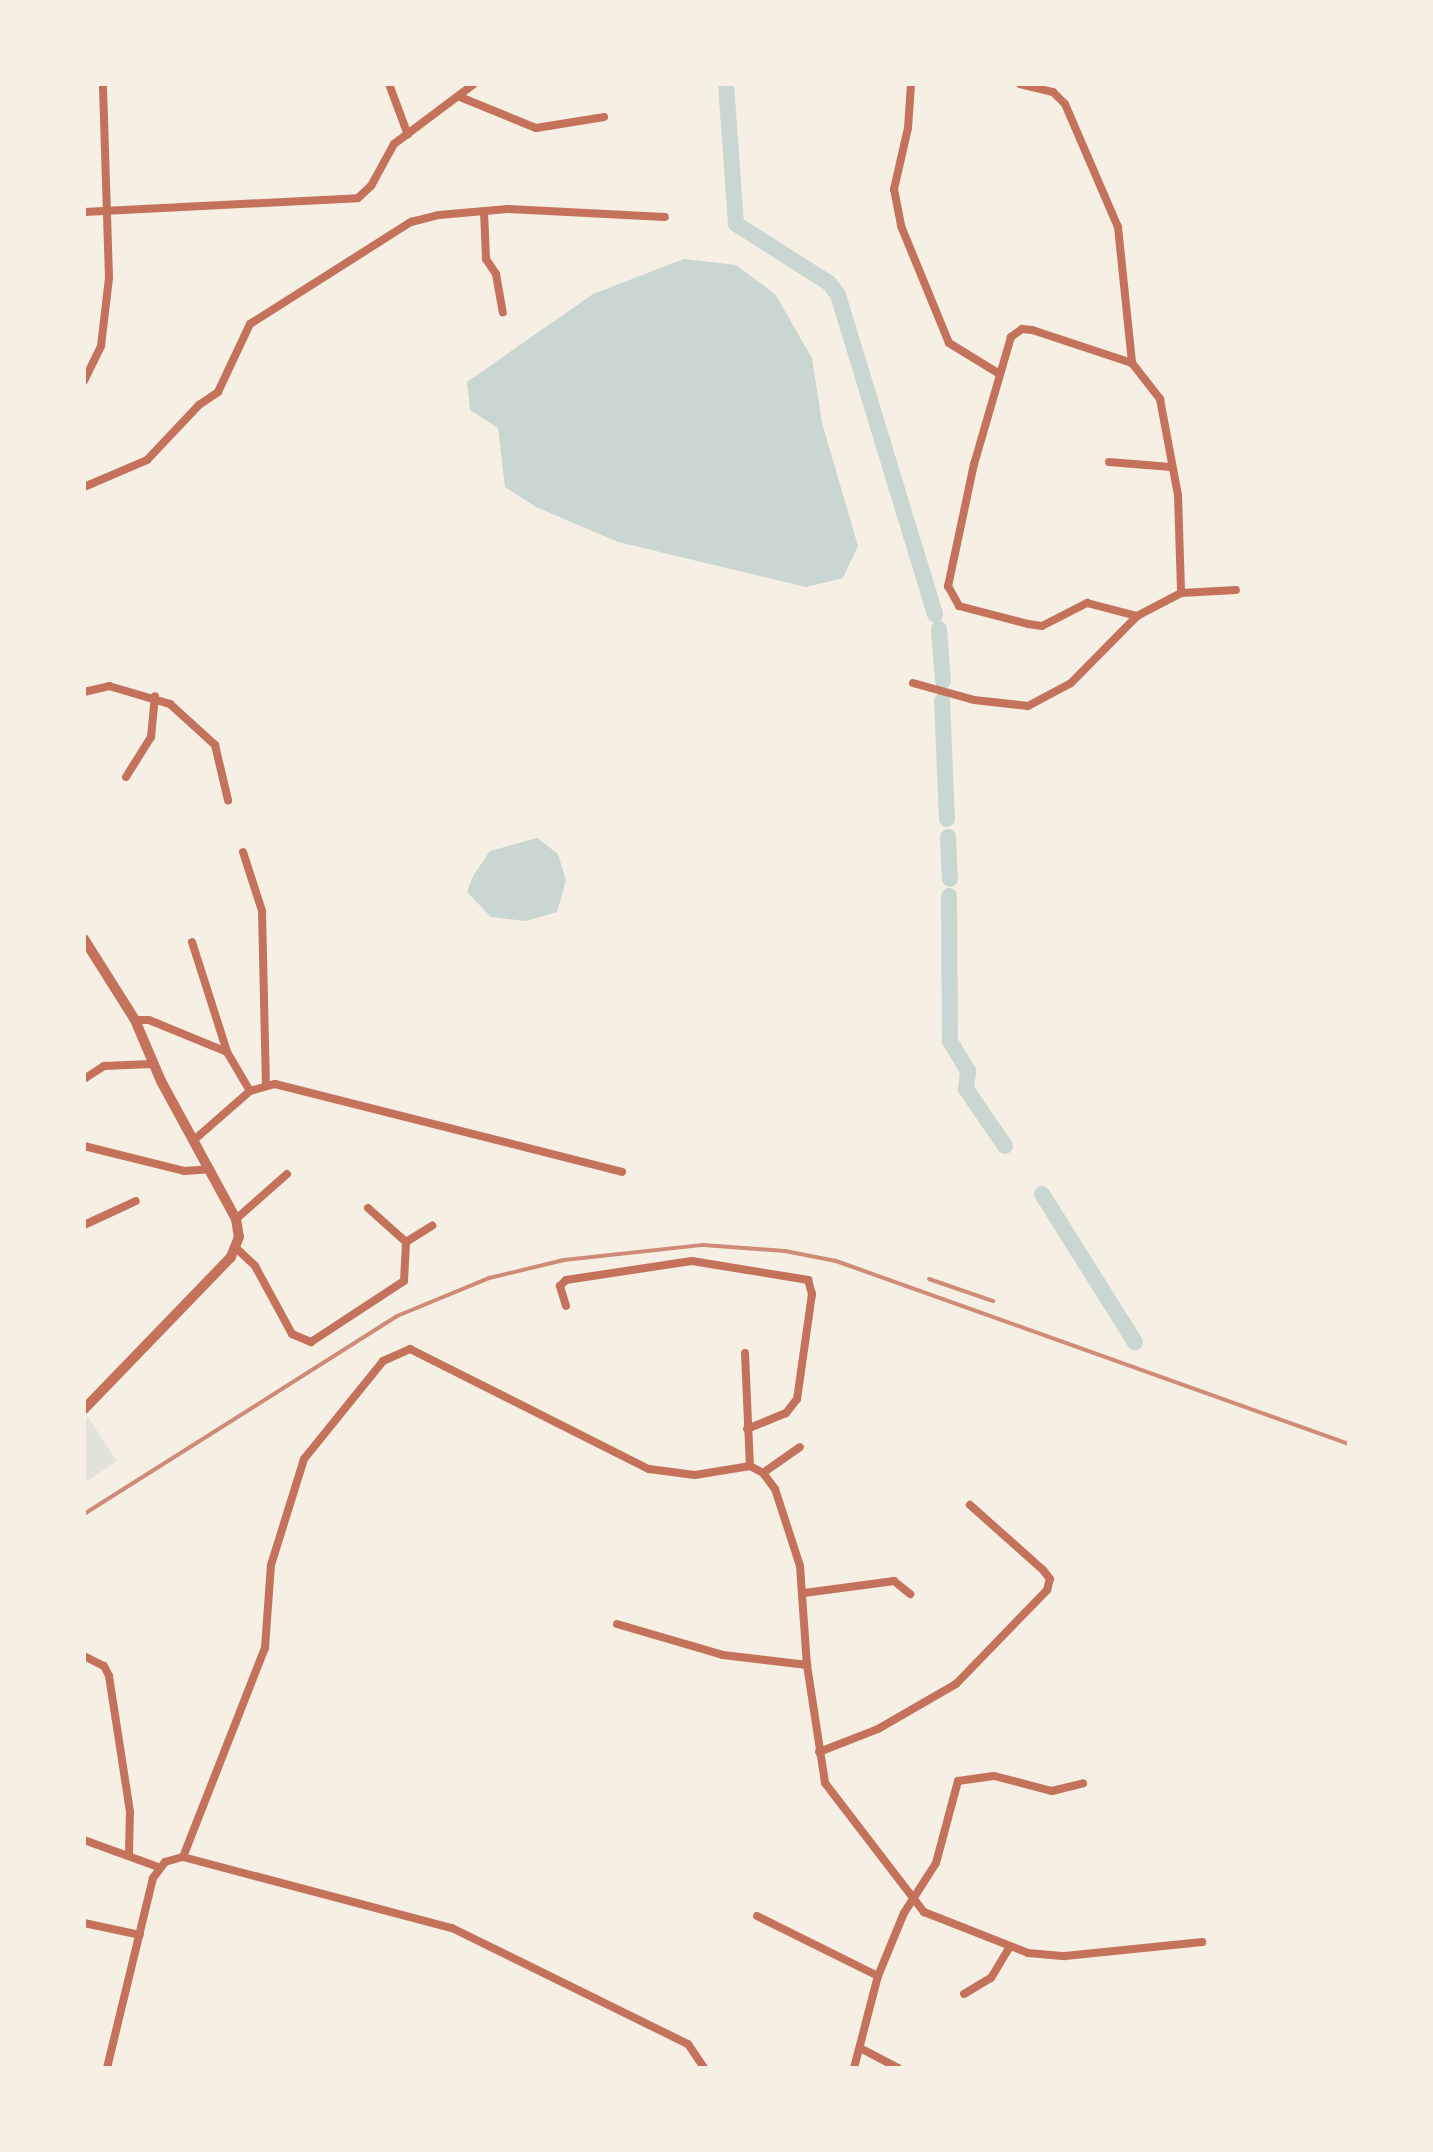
<!DOCTYPE html>
<html>
<head>
<meta charset="utf-8">
<style>
  body { margin:0 }
  #map { position:relative; width:1433px; height:2152px; overflow:hidden; background:#f6efe4; font-family:"PT Sans Narrow",sans-serif }
  div>[style] { position:absolute }
  .green>* { inset:0; background:#e2e4dc }
  .water>* { inset:0; background:#c9d6d2 }
  .canal>* { height:16px; margin:-8px; padding:0 8px; transform-origin:8px; border-radius:8px; background:#c9d6d2 }
  .minor>* { height:8px; margin:-4px; padding:0 4px; transform-origin:4px; border-radius:4px; background:#c5725c }
  .tertiary>* { height:10px; margin:-5px; padding:0 5px; transform-origin:5px; border-radius:5px; background:#c5725c }
  .rail>* { height:4px; margin:-2px; padding:0 2px; transform-origin:2px; border-radius:2px; background:#cf8b77 }
  span { translate:-50% -50%; white-space:nowrap; text-align:center; line-height:1.15; -webkit-text-stroke:6px #f6efe4; paint-order:stroke }
  .frame { position:absolute; inset:0; border:86px solid #f6efe4; pointer-events:none }
</style>
</head>
<body>
<div id="map">
  <div class="green">
    <div style="clip-path:polygon(88px 1417px,117px 1461px,84px 1483px,84px 1421px)"></div>
  </div>
  <div class="water">
    <div style="clip-path:polygon(684px 259px,736px 265px,775px 294px,812px 358px,822px 423px,858px 546px,843px 578px,806px 587px,618px 542px,536px 507px,505px 487px,498px 428px,470px 410px,467px 382px,593px 294px)"></div>
    <div style="clip-path:polygon(537px 838px,558px 854px,566px 880px,557px 912px,526px 921px,491px 917px,467px 892px,473px 876px,490px 851px)"></div>
  </div>
  <div class="canal">
    <div style="left:726px;top:84px;width:140px;rotate:85.9deg"></div>
    <div style="left:736px;top:224px;width:110px;rotate:32.4deg"></div>
    <div style="left:829px;top:283px;width:15px;rotate:53deg"></div>
    <div style="left:838px;top:295px;width:334px;rotate:73.1deg"></div>
    <div style="left:939px;top:629px;width:52px;rotate:85.6deg"></div>
    <div style="left:942px;top:701px;width:118px;rotate:87.6deg"></div>
    <div style="left:948px;top:837px;width:42px;rotate:87.3deg"></div>
    <div style="left:949px;top:896px;width:145px;rotate:89.6deg"></div>
    <div style="left:950px;top:1041px;width:35px;rotate:59deg"></div>
    <div style="left:968px;top:1071px;width:18px;rotate:96deg"></div>
    <div style="left:966px;top:1089px;width:69px;rotate:55.6deg"></div>
    <div style="left:1042px;top:1194px;width:175px;rotate:57.9deg"></div>
  </div>
  <div class="minor">
    <div style="left:389px;top:84px;width:54px;rotate:69.6deg"></div>
    <div style="left:911px;top:84px;width:44px;rotate:93.9deg"></div>
    <div style="left:908px;top:128px;width:63px;rotate:102.9deg"></div>
    <div style="left:894px;top:189px;width:38px;rotate:79deg"></div>
    <div style="left:901px;top:226px;width:126px;rotate:67.7deg"></div>
    <div style="left:949px;top:343px;width:57px;rotate:31.5deg"></div>
    <div style="left:1020px;top:84px;width:34px;rotate:14deg"></div>
    <div style="left:1053px;top:92px;width:17px;rotate:45deg"></div>
    <div style="left:1065px;top:104px;width:134px;rotate:66.7deg"></div>
    <div style="left:1118px;top:227px;width:137px;rotate:84.1deg"></div>
    <div style="left:1132px;top:363px;width:46px;rotate:52.1deg"></div>
    <div style="left:1160px;top:399px;width:98px;rotate:79.4deg"></div>
    <div style="left:1178px;top:495px;width:98px;rotate:88.2deg"></div>
    <div style="left:460px;top:97px;width:82px;rotate:22.2deg"></div>
    <div style="left:536px;top:128px;width:69px;rotate:-9.2deg"></div>
    <div style="left:484px;top:211px;width:48px;rotate:87.6deg"></div>
    <div style="left:486px;top:259px;width:18px;rotate:56deg"></div>
    <div style="left:496px;top:274px;width:39px;rotate:80deg"></div>
    <div style="left:84px;top:212px;width:274px;rotate:-2.9deg"></div>
    <div style="left:358px;top:198px;width:18px;rotate:-43deg"></div>
    <div style="left:371px;top:186px;width:48px;rotate:-61.3deg"></div>
    <div style="left:394px;top:144px;width:100px;rotate:-36.9deg"></div>
    <div style="left:1132px;top:363px;width:105px;rotate:-161.7deg"></div>
    <div style="left:1032px;top:330px;width:10px;rotate:-174deg"></div>
    <div style="left:1022px;top:329px;width:14px;rotate:144deg"></div>
    <div style="left:1011px;top:337px;width:132px;rotate:106.2deg"></div>
    <div style="left:974px;top:464px;width:125px;rotate:102deg"></div>
    <div style="left:948px;top:586px;width:23px;rotate:61deg"></div>
    <div style="left:959px;top:606px;width:71px;rotate:14.6deg"></div>
    <div style="left:1028px;top:624px;width:14px;rotate:8deg"></div>
    <div style="left:1042px;top:626px;width:51px;rotate:-27.1deg"></div>
    <div style="left:1087px;top:603px;width:52px;rotate:14.6deg"></div>
    <div style="left:84px;top:381px;width:39px;rotate:-64deg"></div>
    <div style="left:101px;top:346px;width:68px;rotate:-83.3deg"></div>
    <div style="left:109px;top:278px;width:194px;rotate:-91.8deg"></div>
    <div style="left:1109px;top:462px;width:62px;rotate:4.6deg"></div>
    <div style="left:84px;top:487px;width:69px;rotate:-23.2deg"></div>
    <div style="left:147px;top:460px;width:76px;rotate:-46.6deg"></div>
    <div style="left:199px;top:405px;width:23px;rotate:-34deg"></div>
    <div style="left:218px;top:392px;width:75px;rotate:-64.8deg"></div>
    <div style="left:250px;top:324px;width:191px;rotate:-32.4deg"></div>
    <div style="left:411px;top:222px;width:29px;rotate:-14deg"></div>
    <div style="left:439px;top:215px;width:69px;rotate:-5deg"></div>
    <div style="left:508px;top:209px;width:157px;rotate:2.9deg"></div>
    <div style="left:913px;top:683px;width:63px;rotate:15.6deg"></div>
    <div style="left:974px;top:700px;width:54px;rotate:6.3deg"></div>
    <div style="left:1028px;top:706px;width:49px;rotate:-28.1deg"></div>
    <div style="left:1071px;top:683px;width:94px;rotate:-45.4deg"></div>
    <div style="left:1137px;top:616px;width:50px;rotate:-27.6deg"></div>
    <div style="left:1181px;top:593px;width:55px;rotate:-3.1deg"></div>
    <div style="left:84px;top:692px;width:26px;rotate:-13deg"></div>
    <div style="left:109px;top:686px;width:64px;rotate:16.4deg"></div>
    <div style="left:170px;top:704px;width:61px;rotate:42.3deg"></div>
    <div style="left:215px;top:745px;width:57px;rotate:76.7deg"></div>
    <div style="left:126px;top:777px;width:47px;rotate:-58deg"></div>
    <div style="left:151px;top:737px;width:41px;rotate:-84.4deg"></div>
    <div style="left:243px;top:852px;width:62px;rotate:72.1deg"></div>
    <div style="left:262px;top:911px;width:173px;rotate:88.7deg"></div>
    <div style="left:192px;top:942px;width:115px;rotate:72.3deg"></div>
    <div style="left:227px;top:1052px;width:45px;rotate:59.5deg"></div>
    <div style="left:135px;top:1020px;width:14px"></div>
    <div style="left:149px;top:1020px;width:84px;rotate:22.3deg"></div>
    <div style="left:84px;top:1079px;width:24px;rotate:-33deg"></div>
    <div style="left:104px;top:1066px;width:48px;rotate:-2.4deg"></div>
    <div style="left:194px;top:1140px;width:74px;rotate:-41.2deg"></div>
    <div style="left:250px;top:1091px;width:26px;rotate:-16deg"></div>
    <div style="left:275px;top:1084px;width:358px;rotate:14.2deg"></div>
    <div style="left:84px;top:1146px;width:103px;rotate:14deg"></div>
    <div style="left:184px;top:1171px;width:26px;rotate:-4deg"></div>
    <div style="left:236px;top:1219px;width:68px;rotate:-41.4deg"></div>
    <div style="left:84px;top:1225px;width:57px;rotate:-24.8deg"></div>
    <div style="left:406px;top:1242px;width:31px;rotate:-32deg"></div>
    <div style="left:236px;top:1248px;width:26px;rotate:43deg"></div>
    <div style="left:255px;top:1266px;width:77px;rotate:61.4deg"></div>
    <div style="left:292px;top:1334px;width:21px;rotate:23deg"></div>
    <div style="left:311px;top:1342px;width:111px;rotate:-33.3deg"></div>
    <div style="left:404px;top:1281px;width:39px;rotate:-87deg"></div>
    <div style="left:406px;top:1242px;width:51px;rotate:-138.2deg"></div>
    <div style="left:566px;top:1306px;width:21px;rotate:-107deg"></div>
    <div style="left:560px;top:1286px;width:8px;rotate:-45deg"></div>
    <div style="left:566px;top:1280px;width:127px;rotate:-8.6deg"></div>
    <div style="left:692px;top:1261px;width:118px;rotate:9.3deg"></div>
    <div style="left:808px;top:1280px;width:15px;rotate:74deg"></div>
    <div style="left:812px;top:1294px;width:106px;rotate:98.1deg"></div>
    <div style="left:797px;top:1399px;width:18px;rotate:128deg"></div>
    <div style="left:786px;top:1413px;width:42px;rotate:157.7deg"></div>
    <div style="left:745px;top:1353px;width:113px;rotate:87.5deg"></div>
    <div style="left:763px;top:1473px;width:45px;rotate:-35.1deg"></div>
    <div style="left:804px;top:1593px;width:91px;rotate:-7.6deg"></div>
    <div style="left:894px;top:1581px;width:21px;rotate:39deg"></div>
    <div style="left:617px;top:1624px;width:110px;rotate:16.3deg"></div>
    <div style="left:723px;top:1655px;width:85px;rotate:6.8deg"></div>
    <div style="left:84px;top:1656px;width:22px;rotate:27deg"></div>
    <div style="left:104px;top:1666px;width:11px;rotate:63deg"></div>
    <div style="left:109px;top:1676px;width:138px;rotate:81.2deg"></div>
    <div style="left:130px;top:1812px;width:41px;rotate:91.4deg"></div>
    <div style="left:819px;top:1752px;width:63px;rotate:-21.3deg"></div>
    <div style="left:878px;top:1729px;width:90px;rotate:-30deg"></div>
    <div style="left:956px;top:1684px;width:131px;rotate:-45.9deg"></div>
    <div style="left:1047px;top:1590px;width:11px;rotate:-75deg"></div>
    <div style="left:1050px;top:1579px;width:11px;rotate:-128deg"></div>
    <div style="left:1043px;top:1570px;width:98px;rotate:-138.3deg"></div>
    <div style="left:84px;top:1840px;width:79px;rotate:20deg"></div>
    <div style="left:183px;top:1857px;width:225px;rotate:-68.6deg"></div>
    <div style="left:265px;top:1648px;width:83px;rotate:-85.9deg"></div>
    <div style="left:271px;top:1565px;width:111px;rotate:-72.7deg"></div>
    <div style="left:304px;top:1459px;width:126px;rotate:-51.1deg"></div>
    <div style="left:383px;top:1361px;width:30px;rotate:-24deg"></div>
    <div style="left:410px;top:1349px;width:267px;rotate:26.7deg"></div>
    <div style="left:649px;top:1469px;width:46px;rotate:7.4deg"></div>
    <div style="left:695px;top:1475px;width:56px;rotate:-9.3deg"></div>
    <div style="left:750px;top:1466px;width:15px;rotate:28deg"></div>
    <div style="left:763px;top:1473px;width:20px;rotate:53deg"></div>
    <div style="left:775px;top:1489px;width:81px;rotate:72deg"></div>
    <div style="left:800px;top:1566px;width:99px;rotate:86deg"></div>
    <div style="left:807px;top:1665px;width:119px;rotate:81.3deg"></div>
    <div style="left:825px;top:1783px;width:163px;rotate:52.5deg"></div>
    <div style="left:924px;top:1912px;width:112px;rotate:21.5deg"></div>
    <div style="left:1028px;top:1953px;width:37px;rotate:5deg"></div>
    <div style="left:1065px;top:1956px;width:138px;rotate:-5.8deg"></div>
    <div style="left:757px;top:1916px;width:135px;rotate:26.4deg"></div>
    <div style="left:84px;top:1923px;width:57px;rotate:12.1deg"></div>
    <div style="left:964px;top:1994px;width:31px;rotate:-31deg"></div>
    <div style="left:991px;top:1978px;width:35px;rotate:-59deg"></div>
    <div style="left:862px;top:2049px;width:41px;rotate:27.8deg"></div>
    <div style="left:107px;top:2068px;width:195px;rotate:-76.4deg"></div>
    <div style="left:153px;top:1878px;width:20px;rotate:-53deg"></div>
    <div style="left:165px;top:1862px;width:19px;rotate:-16deg"></div>
    <div style="left:183px;top:1857px;width:278px;rotate:14.8deg"></div>
    <div style="left:452px;top:1928px;width:263px;rotate:26.2deg"></div>
    <div style="left:688px;top:2044px;width:29px;rotate:56deg"></div>
    <div style="left:854px;top:2068px;width:95px;rotate:-75.4deg"></div>
    <div style="left:878px;top:1976px;width:68px;rotate:-67.6deg"></div>
    <div style="left:904px;top:1913px;width:59px;rotate:-57.4deg"></div>
    <div style="left:936px;top:1863px;width:85px;rotate:-75deg"></div>
    <div style="left:958px;top:1781px;width:36px;rotate:-8deg"></div>
    <div style="left:994px;top:1776px;width:60px;rotate:14.5deg"></div>
    <div style="left:1052px;top:1791px;width:32px;rotate:-14deg"></div>
  </div>
  <div class="tertiary">
    <div style="left:84px;top:939px;width:96px;rotate:57.8deg"></div>
    <div style="left:135px;top:1020px;width:66px;rotate:66.9deg"></div>
    <div style="left:161px;top:1081px;width:157px;rotate:61.5deg"></div>
    <div style="left:236px;top:1219px;width:18px;rotate:81deg"></div>
    <div style="left:239px;top:1237px;width:22px;rotate:112deg"></div>
    <div style="left:231px;top:1257px;width:211px;rotate:134deg"></div>
  </div>
  <div class="rail">
    <div style="left:929px;top:1279px;width:68px;rotate:19deg"></div>
    <div style="left:84px;top:1514px;width:370px;rotate:-32.3deg"></div>
    <div style="left:397px;top:1316px;width:100px;rotate:-22.4deg"></div>
    <div style="left:489px;top:1278px;width:77px;rotate:-13.5deg"></div>
    <div style="left:564px;top:1260px;width:140px;rotate:-6.2deg"></div>
    <div style="left:703px;top:1245px;width:82px;rotate:4.2deg"></div>
    <div style="left:785px;top:1251px;width:52px;rotate:11.1deg"></div>
    <div style="left:836px;top:1261px;width:545px;rotate:19.63deg"></div>
  </div>
  <div class="frame"></div>
</div>
</body>
</html>
